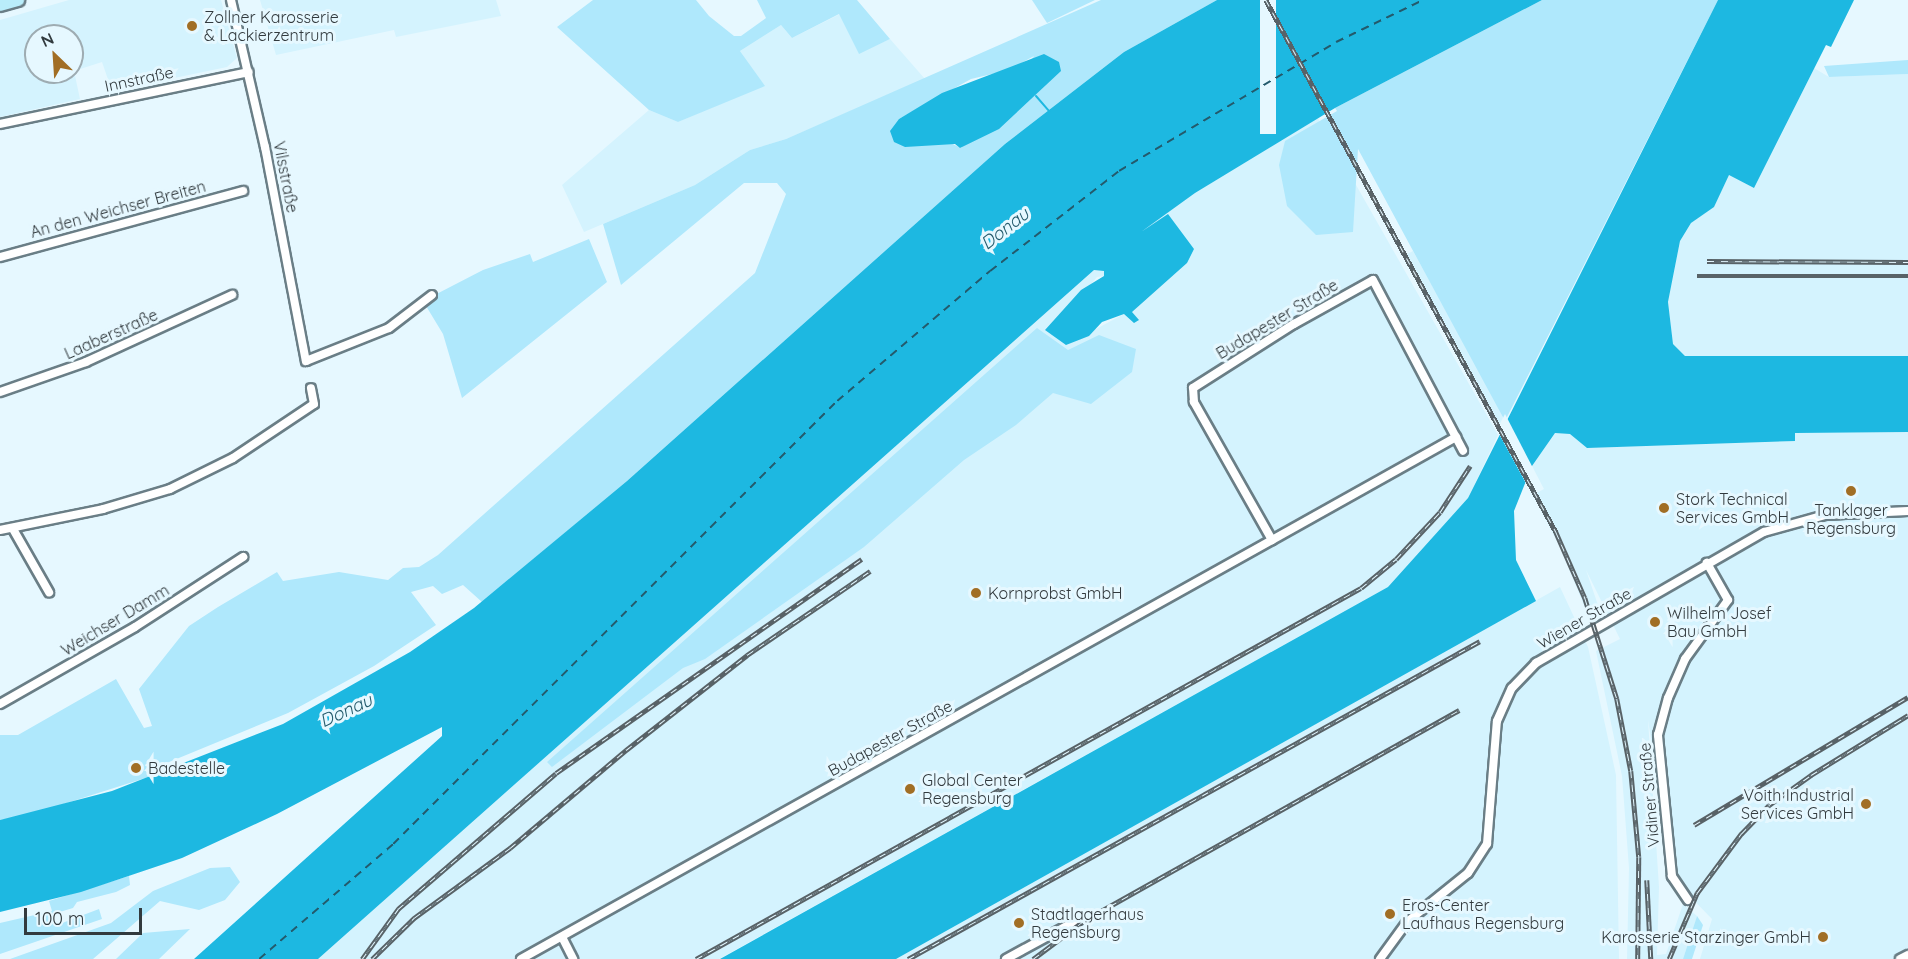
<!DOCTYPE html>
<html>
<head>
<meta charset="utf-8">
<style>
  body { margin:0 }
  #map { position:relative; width:1908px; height:959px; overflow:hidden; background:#e6f8ff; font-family:Quicksand,sans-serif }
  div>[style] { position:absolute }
  .built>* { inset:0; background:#d4f3fe }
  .green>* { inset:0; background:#afe8fc }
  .water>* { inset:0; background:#1db8e1 }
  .pier>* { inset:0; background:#e6f8ff; transform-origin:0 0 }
  .stream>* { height:2px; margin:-1px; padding:0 1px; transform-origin:1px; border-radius:1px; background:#1db8e1 }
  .ferry>* { height:1.5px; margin-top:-0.75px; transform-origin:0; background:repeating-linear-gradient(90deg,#235a6c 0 8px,transparent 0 14px) }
  .roads { filter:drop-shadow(2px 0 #6a7e86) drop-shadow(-2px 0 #6a7e86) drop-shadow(0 2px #6a7e86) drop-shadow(0 -2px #6a7e86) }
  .street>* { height:8px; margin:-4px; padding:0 4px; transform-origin:4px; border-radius:4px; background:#fff }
  .secondary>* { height:12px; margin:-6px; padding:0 6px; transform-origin:6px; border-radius:6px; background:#b9edfa }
  .rail>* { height:4.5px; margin-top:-2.25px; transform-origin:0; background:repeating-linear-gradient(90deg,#e6f8ff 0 7px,#586267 0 14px); box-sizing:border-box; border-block:2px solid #586267 }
  .dots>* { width:16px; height:16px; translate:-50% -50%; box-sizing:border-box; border:3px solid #e6f8ff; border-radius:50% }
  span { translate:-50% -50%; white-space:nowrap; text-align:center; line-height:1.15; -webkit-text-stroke:6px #e6f8ff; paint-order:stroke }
  .poi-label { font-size:16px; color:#323a3e }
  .left { translate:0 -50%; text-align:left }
  .right { translate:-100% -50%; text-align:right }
  .street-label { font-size:16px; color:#323a3e }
  .water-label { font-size:18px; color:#235a6c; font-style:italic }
  .north { position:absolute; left:24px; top:24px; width:60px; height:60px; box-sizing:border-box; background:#e6f8ff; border:2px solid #9eacb2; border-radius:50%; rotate:335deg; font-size:16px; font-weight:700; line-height:24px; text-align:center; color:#323a3e }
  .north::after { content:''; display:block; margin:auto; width:21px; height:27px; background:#a16e25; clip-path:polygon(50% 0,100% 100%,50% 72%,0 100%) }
  .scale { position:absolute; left:24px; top:908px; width:118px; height:27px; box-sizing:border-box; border:3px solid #323a3e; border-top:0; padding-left:8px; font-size:18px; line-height:21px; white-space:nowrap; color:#323a3e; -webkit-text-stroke:4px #e6f8ff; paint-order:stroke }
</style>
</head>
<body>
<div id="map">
  <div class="built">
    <div style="clip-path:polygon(evenodd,69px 0,221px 0,237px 58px,227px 67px,112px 91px,102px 62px,74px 71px,80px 99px,0 117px,0 20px,69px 0,36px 36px,72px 36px,72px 72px,36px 72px,36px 36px)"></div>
    <div style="clip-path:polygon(260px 0,496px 0,501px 16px,396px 37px,394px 30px,276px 55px)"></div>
    <div style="clip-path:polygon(840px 14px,859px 53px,890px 39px,925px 79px,786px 139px,750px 150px,695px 185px,584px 232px,562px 185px,649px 110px,678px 122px,764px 85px,740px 51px,781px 25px,792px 38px)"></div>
    <div style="clip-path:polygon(1814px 68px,1829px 77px,1908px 74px,1908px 356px,1685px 356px,1673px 344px,1668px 302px,1680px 241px,1691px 223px,1714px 206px,1729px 175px,1754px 188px)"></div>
    <div style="clip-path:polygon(1318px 118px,1498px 435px,1468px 498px,1388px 587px,719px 959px,318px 959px,1094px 270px,1104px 271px,1104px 276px,1097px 277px,1087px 289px,1066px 345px,1124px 314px,1138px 320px,1132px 312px,1187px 263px,1141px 232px,1195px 193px)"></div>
    <div style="clip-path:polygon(1413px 251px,1497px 403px,1503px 418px,1497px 430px,1407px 263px,1404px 256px)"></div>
    <div style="clip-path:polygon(1908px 432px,1908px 959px,1700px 959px,1712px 919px,1673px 879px,1648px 720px,1659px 887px,1657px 955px,1666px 954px,1683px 904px,1697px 916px,1683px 959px,1627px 959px,1629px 868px,1622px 776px,1596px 651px,1620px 639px,1586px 570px,1600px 611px,1588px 615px,1560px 547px,1533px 495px,1544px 489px,1532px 466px,1555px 433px,1570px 434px,1587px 448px,1794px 441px,1794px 433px)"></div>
    <div style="clip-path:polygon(1560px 587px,1588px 647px,1616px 775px,1619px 959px,896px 959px)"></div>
  </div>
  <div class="green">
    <div style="clip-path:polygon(593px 0,696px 0,709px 16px,734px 36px,741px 36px,766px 18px,757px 0,857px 0,890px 39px,859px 54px,839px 14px,792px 38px,781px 25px,740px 51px,765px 86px,678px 122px,649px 110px,557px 27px)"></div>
    <div style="clip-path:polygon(1032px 0,1095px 0,1047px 23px)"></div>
    <div style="clip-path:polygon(evenodd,1101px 0,1217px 0,1124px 52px,1005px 144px,627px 481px,482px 602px,463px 585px,442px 594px,433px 586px,411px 592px,436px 625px,374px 666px,288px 713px,157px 767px,158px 774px,29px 815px,0 820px,0 735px,18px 735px,116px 679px,144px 728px,152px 726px,139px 689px,189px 626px,218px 607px,277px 572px,283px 581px,339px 572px,388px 580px,403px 568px,419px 567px,438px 555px,755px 273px,786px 194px,777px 183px,744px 183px,621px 285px,603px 224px,695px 185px,750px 150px,786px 139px,1101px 0,1034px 56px,961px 148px,899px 119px,971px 79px,1009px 70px,1034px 56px)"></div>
    <div style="clip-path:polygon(1542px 0,1718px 0,1505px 421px,1358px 149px,1353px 232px,1316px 235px,1287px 206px,1279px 165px,1285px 141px,1337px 111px,1335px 108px)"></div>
    <div style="clip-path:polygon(1908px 60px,1908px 74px,1829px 77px,1824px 66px)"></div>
    <div style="clip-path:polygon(589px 239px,607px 282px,462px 398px,443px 334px,423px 301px,483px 270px,530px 254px,533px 262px)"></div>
    <div style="clip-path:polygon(1037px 328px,1068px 350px,1099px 335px,1136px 349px,1132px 372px,1091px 404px,1053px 393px,1016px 425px,964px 460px,864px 547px,705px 659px,683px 668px,552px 767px,547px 762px)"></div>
    <div style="clip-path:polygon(230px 867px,240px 882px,225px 900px,199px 910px,160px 901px,93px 959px,10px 959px,111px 923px,153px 891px,210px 868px)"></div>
    <div style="clip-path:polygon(129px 876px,130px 885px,116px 892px,77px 902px,73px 908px,53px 914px,57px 925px,99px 909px,102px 919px,0 954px,0 923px,52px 911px,49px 901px)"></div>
    <div style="clip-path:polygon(1697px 916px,1703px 925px,1692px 959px,1683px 959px)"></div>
    <div style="clip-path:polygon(190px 929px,159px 959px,116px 959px,143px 933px)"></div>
  </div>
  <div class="water">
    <div style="clip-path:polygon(1217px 0,1542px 0,1335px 108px,1195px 193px,1141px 232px,1168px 214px,1194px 249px,1187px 263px,1132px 312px,1139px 320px,1134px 323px,1124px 314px,1102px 322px,1089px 336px,1066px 345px,1045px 330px,1081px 290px,1104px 276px,1104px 271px,1094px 270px,318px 959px,194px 959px,442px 736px,442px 727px,277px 814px,182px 858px,81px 892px,0 912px,0 820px,112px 791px,283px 724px,410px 652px,474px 608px,627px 481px,1005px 144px,1124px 52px)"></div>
    <div style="clip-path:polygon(1718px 0,1854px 0,1831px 47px,1826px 45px,1754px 188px,1729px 175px,1714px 207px,1691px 223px,1680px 241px,1668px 302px,1673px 344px,1685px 356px,1908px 356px,1908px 432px,1795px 433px,1795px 441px,1587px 448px,1570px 434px,1555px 433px,1532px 466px,1514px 511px,1516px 560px,1536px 601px,896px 959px,720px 959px,1388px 587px,1468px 498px)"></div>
    <div style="clip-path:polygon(1044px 54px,1059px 62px,1061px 71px,999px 129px,960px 148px,955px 144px,905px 147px,894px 142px,890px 131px,899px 119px,942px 93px)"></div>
  </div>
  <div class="pier">
    <div style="left:1260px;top:0;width:16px;height:134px"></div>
    <div style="clip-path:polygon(1505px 414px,1534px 470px,1527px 485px,1497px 430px)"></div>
  </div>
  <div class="stream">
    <div style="left:1036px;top:96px;width:20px;rotate:49deg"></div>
  </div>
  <div class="ferry">
    <div style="left:259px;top:959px;width:177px;rotate:-40.6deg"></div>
    <div style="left:393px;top:844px;width:627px;rotate:-44.94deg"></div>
    <div style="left:837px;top:401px;width:201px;rotate:-40.4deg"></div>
    <div style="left:990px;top:271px;width:163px;rotate:-37.8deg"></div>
    <div style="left:1119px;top:171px;width:252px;rotate:-30.7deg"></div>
    <div style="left:1336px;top:42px;width:97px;rotate:-25.8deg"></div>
  </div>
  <div class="roads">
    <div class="street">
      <div style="left:231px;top:0;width:151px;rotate:77deg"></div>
      <div style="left:265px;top:147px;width:218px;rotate:79.2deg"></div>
      <div style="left:306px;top:361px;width:89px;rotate:-21.7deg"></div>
      <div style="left:389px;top:328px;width:54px;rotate:-37.5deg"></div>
      <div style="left:0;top:124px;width:254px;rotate:-11.8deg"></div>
      <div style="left:0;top:257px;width:252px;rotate:-15.2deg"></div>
      <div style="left:0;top:392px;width:91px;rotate:-19.2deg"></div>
      <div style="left:86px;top:362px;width:161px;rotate:-24.7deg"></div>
      <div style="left:13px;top:529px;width:73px;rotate:60.3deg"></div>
      <div style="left:0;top:530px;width:105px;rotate:-11.5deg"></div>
      <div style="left:103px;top:509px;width:70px;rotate:-16.6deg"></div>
      <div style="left:170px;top:489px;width:70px;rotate:-26.2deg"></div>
      <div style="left:233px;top:458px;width:97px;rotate:-33.7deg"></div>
      <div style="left:314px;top:404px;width:16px;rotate:-101deg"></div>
      <div style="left:1272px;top:540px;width:211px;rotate:-29.2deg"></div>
      <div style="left:0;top:704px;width:155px;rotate:-29.7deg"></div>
      <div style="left:135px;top:627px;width:129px;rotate:-32.9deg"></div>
      <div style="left:1688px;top:900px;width:29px;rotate:-124deg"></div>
      <div style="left:1672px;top:876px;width:142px;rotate:-95.7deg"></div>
      <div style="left:1658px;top:735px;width:38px;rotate:-75deg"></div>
      <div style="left:1668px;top:698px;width:43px;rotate:-66.4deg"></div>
      <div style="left:1685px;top:659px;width:73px;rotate:-53.9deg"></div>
      <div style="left:1728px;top:600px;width:43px;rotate:-119.6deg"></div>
      <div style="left:562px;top:937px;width:25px;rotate:63deg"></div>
      <div style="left:521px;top:959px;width:860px;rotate:-29.16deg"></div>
      <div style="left:1272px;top:540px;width:159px;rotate:-119.5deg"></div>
      <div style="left:1194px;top:402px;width:14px;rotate:-94deg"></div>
      <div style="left:1193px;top:388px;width:120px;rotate:-32.4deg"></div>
      <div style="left:1294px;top:324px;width:90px;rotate:-29.1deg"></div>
      <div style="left:1373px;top:280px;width:193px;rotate:62.2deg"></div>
      <div style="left:1006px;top:959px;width:90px;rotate:-28.6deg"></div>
      <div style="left:1380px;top:959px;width:46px;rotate:-53.9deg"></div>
      <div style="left:1407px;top:922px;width:78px;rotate:-38.8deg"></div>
      <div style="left:1468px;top:873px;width:35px;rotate:-57deg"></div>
      <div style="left:1487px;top:844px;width:123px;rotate:-85.4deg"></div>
      <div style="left:1497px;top:721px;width:36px;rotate:-66deg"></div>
      <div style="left:1512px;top:688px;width:35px;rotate:-46deg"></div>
      <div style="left:1536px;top:663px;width:263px;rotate:-29.9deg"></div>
      <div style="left:1764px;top:532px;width:63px;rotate:-15.6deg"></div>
      <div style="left:1825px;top:515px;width:83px;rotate:-2.8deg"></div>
      <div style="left:1900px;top:959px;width:9px;rotate:-27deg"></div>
    </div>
    <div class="secondary">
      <div style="left:0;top:5px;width:19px;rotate:-16deg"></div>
    </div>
  </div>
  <div class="rail">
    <div style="left:1266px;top:0;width:606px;rotate:61.4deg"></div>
    <div style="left:1556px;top:532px;width:72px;rotate:66.3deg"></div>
    <div style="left:1585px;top:598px;width:106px;rotate:72.4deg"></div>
    <div style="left:1617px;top:699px;width:73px;rotate:79deg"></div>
    <div style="left:1631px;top:771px;width:86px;rotate:84.7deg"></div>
    <div style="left:1639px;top:857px;width:102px;rotate:90.6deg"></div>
    <div style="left:1707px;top:261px;width:201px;rotate:0.3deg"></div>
    <div style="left:1697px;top:276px;width:211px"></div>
    <div style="left:1694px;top:825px;width:249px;rotate:-30.9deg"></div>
    <div style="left:1647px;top:880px;width:79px;rotate:87.1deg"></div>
    <div style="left:362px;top:959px;width:62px;rotate:-54.2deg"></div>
    <div style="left:398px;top:909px;width:208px;rotate:-40.7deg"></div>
    <div style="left:556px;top:773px;width:373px;rotate:-35deg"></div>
    <div style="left:372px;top:959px;width:59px;rotate:-44.3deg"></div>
    <div style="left:414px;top:918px;width:119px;rotate:-36.1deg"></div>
    <div style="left:510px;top:848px;width:152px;rotate:-40.2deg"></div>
    <div style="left:626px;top:750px;width:154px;rotate:-38.1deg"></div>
    <div style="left:747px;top:655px;width:149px;rotate:-34.3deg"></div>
    <div style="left:696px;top:959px;width:761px;rotate:-29.16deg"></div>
    <div style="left:1361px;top:588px;width:45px;rotate:-39.6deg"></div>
    <div style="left:1396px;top:559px;width:64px;rotate:-46.9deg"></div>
    <div style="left:1440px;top:512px;width:55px;rotate:-56.9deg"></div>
    <div style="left:908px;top:959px;width:654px;rotate:-29.07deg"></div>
    <div style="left:1033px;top:959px;width:65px;rotate:-36.9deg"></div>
    <div style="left:1085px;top:920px;width:429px;rotate:-29.3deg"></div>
    <div style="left:1669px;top:959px;width:72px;rotate:-67deg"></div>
    <div style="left:1697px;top:893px;width:74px;rotate:-53.3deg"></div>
    <div style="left:1741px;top:834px;width:40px;rotate:-46deg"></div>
    <div style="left:1769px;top:805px;width:52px;rotate:-35.5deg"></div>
    <div style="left:1811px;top:775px;width:114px;rotate:-31.7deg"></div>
  </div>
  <div class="dots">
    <div style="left:192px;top:26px;background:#a16e25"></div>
    <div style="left:1851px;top:491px;background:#a16e25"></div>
    <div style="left:1664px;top:508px;background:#a16e25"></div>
    <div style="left:976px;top:593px;background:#a16e25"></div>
    <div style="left:1655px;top:622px;background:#a16e25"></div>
    <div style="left:136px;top:768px;background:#a16e25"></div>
    <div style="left:910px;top:789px;background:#a16e25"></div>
    <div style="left:1866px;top:804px;background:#a16e25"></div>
    <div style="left:1390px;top:914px;background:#a16e25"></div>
    <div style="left:1019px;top:923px;background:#a16e25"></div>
    <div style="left:1823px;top:937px;background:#a16e25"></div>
  </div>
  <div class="poi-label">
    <span class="left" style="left:204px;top:26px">Zollner Karosserie<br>&amp; Lackierzentrum</span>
    <span class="left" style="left:1676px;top:508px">Stork Technical<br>Services GmbH</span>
    <span style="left:1851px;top:519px">Tanklager<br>Regensburg</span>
    <span class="left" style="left:988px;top:593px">Kornprobst GmbH</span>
    <span class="left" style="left:1667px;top:622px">Wilhelm Josef<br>Bau GmbH</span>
    <span class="left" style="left:148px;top:768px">Badestelle</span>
    <span class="left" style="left:922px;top:789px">Global Center<br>Regensburg</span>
    <span class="right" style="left:1854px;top:804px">Voith Industrial<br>Services GmbH</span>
    <span class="left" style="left:1402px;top:914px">Eros-Center<br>Laufhaus Regensburg</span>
    <span class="left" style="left:1031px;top:923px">Stadtlagerhaus<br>Regensburg</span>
    <span class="right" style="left:1811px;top:937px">Karosserie Starzinger GmbH</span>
  </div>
  <div class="street-label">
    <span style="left:139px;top:79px;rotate:-12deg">Innstraße</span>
    <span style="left:286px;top:177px;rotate:79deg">Vilsstraße</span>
    <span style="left:118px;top:209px;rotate:-15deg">An den Weichser Breiten</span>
    <span style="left:1277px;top:319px;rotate:-31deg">Budapester Straße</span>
    <span style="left:111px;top:334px;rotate:-24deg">Laaberstraße</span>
    <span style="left:1584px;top:618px;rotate:-30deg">Wiener Straße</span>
    <span style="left:115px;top:620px;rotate:-31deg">Weichser Damm</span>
    <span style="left:890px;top:738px;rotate:-29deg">Budapester Straße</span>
    <span style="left:1649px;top:795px;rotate:-95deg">Vidiner Straße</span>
  </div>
  <div class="water-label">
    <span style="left:1005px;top:229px;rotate:-38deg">Donau</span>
    <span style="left:346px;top:711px;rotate:-25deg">Donau</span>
  </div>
  <div class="north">N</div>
  <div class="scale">100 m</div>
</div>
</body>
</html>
